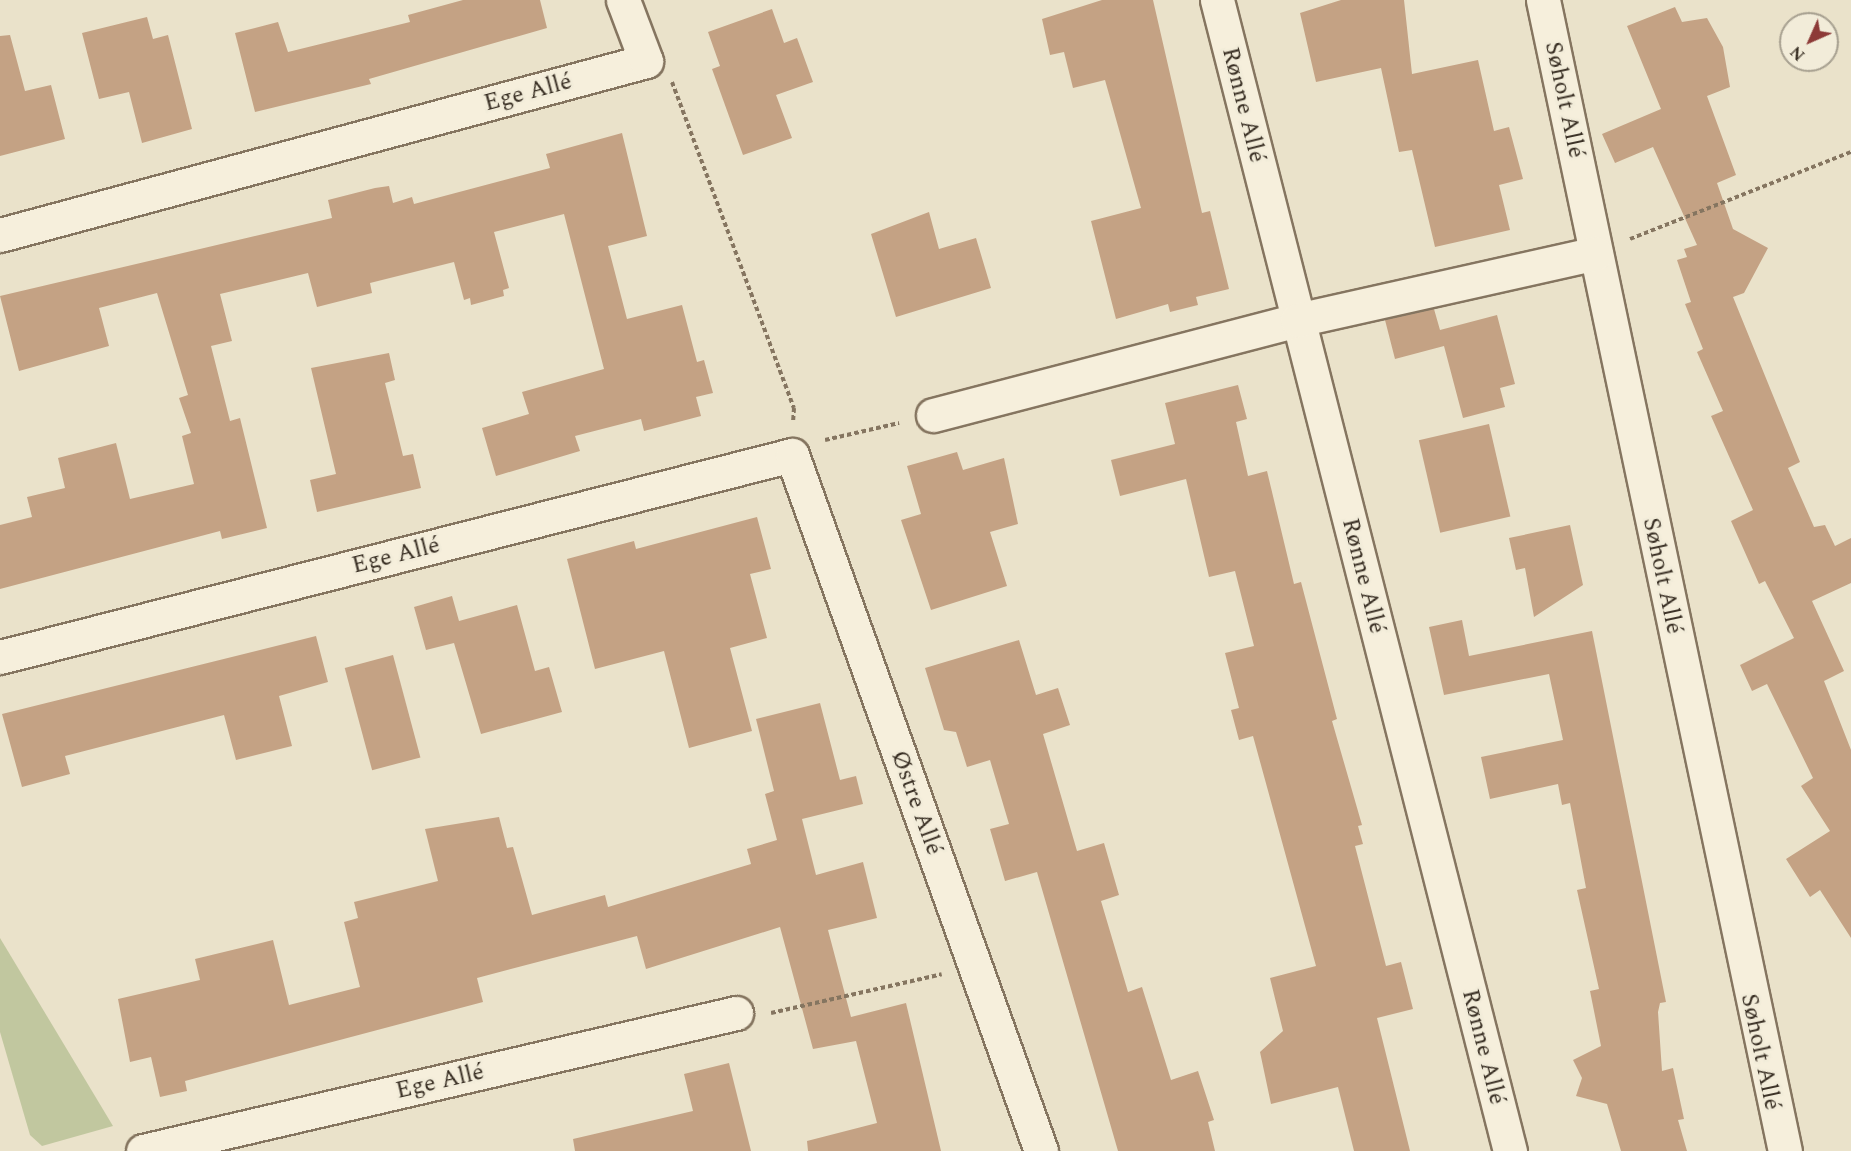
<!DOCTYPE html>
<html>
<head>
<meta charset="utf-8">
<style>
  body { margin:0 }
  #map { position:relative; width:1851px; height:1151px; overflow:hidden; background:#eae2ca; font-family:Spectral,serif }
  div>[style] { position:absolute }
  .green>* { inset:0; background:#c1c79f }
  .building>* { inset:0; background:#c4a284; transform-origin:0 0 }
  .path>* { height:4px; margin-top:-2px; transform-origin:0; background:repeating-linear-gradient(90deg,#857560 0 4.5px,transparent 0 7.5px) }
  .roads { filter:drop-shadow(2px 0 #857560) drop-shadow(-2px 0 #857560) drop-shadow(0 2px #857560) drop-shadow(0 -2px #857560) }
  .minor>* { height:33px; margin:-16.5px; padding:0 16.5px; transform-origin:16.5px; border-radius:16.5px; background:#f6efdc }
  span { translate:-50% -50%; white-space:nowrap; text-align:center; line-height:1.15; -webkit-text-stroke:5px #f2ecd9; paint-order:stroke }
  .street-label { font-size:24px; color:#372d22 }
  .north { position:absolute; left:1779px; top:12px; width:60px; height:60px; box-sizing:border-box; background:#f2ecd9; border:2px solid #a7a090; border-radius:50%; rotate:225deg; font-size:16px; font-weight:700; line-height:24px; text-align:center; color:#372d22 }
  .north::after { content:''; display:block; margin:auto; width:21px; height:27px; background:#8d3a37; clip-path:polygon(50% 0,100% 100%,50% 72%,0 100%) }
</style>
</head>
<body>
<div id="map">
  <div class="green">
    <div style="clip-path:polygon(0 938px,113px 1126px,42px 1146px,30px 1135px,0 1032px)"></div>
  </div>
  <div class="building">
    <div style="clip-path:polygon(463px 0,540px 0,547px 28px,369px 79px,371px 84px,255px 112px,235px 33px,278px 22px,288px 52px,410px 22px,408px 15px)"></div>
    <div style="clip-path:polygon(1102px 0,1153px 0,1202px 213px,1210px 211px,1229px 289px,1196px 297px,1198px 305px,1170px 312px,1168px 304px,1116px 319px,1091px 221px,1141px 208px,1105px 80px,1073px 88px,1064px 52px,1050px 55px,1042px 19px)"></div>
    <div style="clip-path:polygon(1341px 0,1404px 0,1412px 74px,1478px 60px,1494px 131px,1509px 127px,1523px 179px,1499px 185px,1510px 230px,1435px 247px,1412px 150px,1399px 152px,1381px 68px,1316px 82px,1300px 13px)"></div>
    <div style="clip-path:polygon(1675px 7px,1682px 22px,1707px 18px,1723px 47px,1730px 87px,1707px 96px,1736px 175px,1717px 183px,1733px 229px,1768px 248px,1744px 293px,1733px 297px,1800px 462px,1788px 468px,1814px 527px,1825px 525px,1835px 546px,1851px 538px,1851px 583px,1812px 601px,1844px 671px,1824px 681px,1851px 750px,1851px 938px,1820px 890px,1810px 897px,1786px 859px,1830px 831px,1801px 786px,1813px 778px,1767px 684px,1752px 691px,1740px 665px,1794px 638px,1765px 581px,1759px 584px,1731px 521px,1753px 510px,1711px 416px,1723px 411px,1697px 352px,1703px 349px,1685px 304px,1691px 302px,1677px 260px,1687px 257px,1684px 249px,1697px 245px,1653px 147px,1615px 163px,1602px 134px,1661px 109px,1627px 26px)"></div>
    <div style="clip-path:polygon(772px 9px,784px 43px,797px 38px,813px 82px,776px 95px,792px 138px,743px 155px,712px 69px,720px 66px,708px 32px)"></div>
    <div style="clip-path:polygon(147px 17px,153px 39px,168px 35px,192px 129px,142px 143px,129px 92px,99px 99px,82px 33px)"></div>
    <div style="clip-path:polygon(10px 35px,25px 91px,51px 85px,65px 139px,0 156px,0 36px)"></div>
    <div style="clip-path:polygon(622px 133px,647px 236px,608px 246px,627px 319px,682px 305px,697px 362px,704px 360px,713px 393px,696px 397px,701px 416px,644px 431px,641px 419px,575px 436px,580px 451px,496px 476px,482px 428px,529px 414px,522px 392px,604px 369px,564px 214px,494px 232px,509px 288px,503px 290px,504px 296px,471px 305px,470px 298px,464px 300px,454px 262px,370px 283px,372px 293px,317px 307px,308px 273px,220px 294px,232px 341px,211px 346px,230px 421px,240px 418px,267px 528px,222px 539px,220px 531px,0 589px,0 525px,32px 517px,27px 497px,65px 488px,58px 458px,116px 443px,130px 499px,194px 484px,182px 436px,191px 433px,179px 398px,188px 395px,157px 293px,99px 308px,109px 346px,19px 371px,0 296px,332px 218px,328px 200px,375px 188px,389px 186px,393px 203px,412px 197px,414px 204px,550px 168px,546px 154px)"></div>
    <div style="clip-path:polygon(929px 212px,939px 249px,976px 238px,991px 288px,896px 317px,871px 234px)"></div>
    <div style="clip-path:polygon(1434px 309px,1440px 330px,1497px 315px,1515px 384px,1500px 388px,1505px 407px,1463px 418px,1444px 346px,1395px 359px,1385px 320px)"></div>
    <div style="clip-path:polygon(389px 353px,395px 380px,385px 383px,403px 456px,413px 454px,421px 488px,317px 512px,310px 480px,336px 474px,311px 368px)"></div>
    <div style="clip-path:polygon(1238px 385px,1247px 419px,1236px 422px,1248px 476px,1267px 471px,1294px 584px,1301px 582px,1337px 719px,1332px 721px,1362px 825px,1358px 826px,1363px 844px,1355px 846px,1386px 966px,1401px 962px,1413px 1009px,1377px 1018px,1410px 1151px,1354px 1151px,1338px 1087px,1271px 1104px,1260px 1052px,1283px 1031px,1270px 978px,1316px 966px,1253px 736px,1239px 740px,1231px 710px,1239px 708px,1225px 653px,1254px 646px,1235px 571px,1209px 577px,1186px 479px,1120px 496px,1111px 460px,1175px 444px,1165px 403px)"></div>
    <div style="left:1489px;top:424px;width:95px;height:72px;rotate:77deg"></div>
    <div style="clip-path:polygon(957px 452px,963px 470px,1004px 458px,1018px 524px,990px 532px,1007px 586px,931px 610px,901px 520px,921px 514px,907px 466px)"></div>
    <div style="clip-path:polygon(757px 517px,771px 569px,750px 574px,767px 638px,730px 648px,752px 731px,689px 748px,664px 651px,595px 669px,567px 559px,634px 541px,636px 549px)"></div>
    <div style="clip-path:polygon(1570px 525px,1583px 585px,1534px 617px,1525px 568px,1516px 570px,1509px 538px)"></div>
    <div style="clip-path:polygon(452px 596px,459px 621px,517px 605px,535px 671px,549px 667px,562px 712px,481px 734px,454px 643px,426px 650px,414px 607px)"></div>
    <div style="clip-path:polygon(1462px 620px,1469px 656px,1592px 631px,1666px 1002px,1660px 1003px,1658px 1012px,1662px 1071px,1673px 1068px,1684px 1119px,1678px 1120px,1687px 1151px,1621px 1151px,1607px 1104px,1576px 1096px,1582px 1078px,1573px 1060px,1601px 1046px,1590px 991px,1599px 989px,1577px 890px,1586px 888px,1570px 803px,1562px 805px,1558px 784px,1490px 799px,1481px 757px,1563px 740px,1549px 674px,1444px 695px,1429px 627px)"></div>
    <div style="clip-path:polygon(316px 636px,328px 682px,279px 696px,292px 746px,236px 760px,224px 715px,65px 756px,70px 774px,22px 787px,2px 714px)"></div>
    <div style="clip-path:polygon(1019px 640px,1036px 695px,1058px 688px,1070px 725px,1043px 734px,1077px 851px,1104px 843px,1119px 895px,1101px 901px,1128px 992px,1142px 987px,1171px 1080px,1198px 1071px,1214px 1120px,1208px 1122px,1215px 1151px,1118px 1151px,1037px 872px,1005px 881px,990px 829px,1009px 824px,990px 760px,967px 767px,956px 732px,944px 730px,925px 668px)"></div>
    <div style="left:393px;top:655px;width:106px;height:50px;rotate:75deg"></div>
    <div style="clip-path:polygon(820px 703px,840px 780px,856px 776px,863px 804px,802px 819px,816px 875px,863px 862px,877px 918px,828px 930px,851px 1017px,906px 1003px,941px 1151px,808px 1151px,807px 1141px,877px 1123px,856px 1041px,813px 1049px,780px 927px,646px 969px,637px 936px,477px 978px,483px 1002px,185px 1081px,187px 1091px,160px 1097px,151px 1057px,130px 1062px,118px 999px,200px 980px,195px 959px,273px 940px,289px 1005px,360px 987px,344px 922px,358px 918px,354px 902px,438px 881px,425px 829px,499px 817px,507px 848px,513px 847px,532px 915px,605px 895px,608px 907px,751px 864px,747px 849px,777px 840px,765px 794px,774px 791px,756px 719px)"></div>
    <div style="clip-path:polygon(729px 1063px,751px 1151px,575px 1151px,573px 1139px,693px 1111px,684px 1074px)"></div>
  </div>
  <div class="path">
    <div style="left:672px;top:82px;width:348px;rotate:69.5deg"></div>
    <div style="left:794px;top:408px;width:13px;rotate:94deg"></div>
    <div style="left:1630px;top:239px;width:238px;rotate:-21.5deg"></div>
    <div style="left:825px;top:440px;width:76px;rotate:-12.9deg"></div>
    <div style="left:771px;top:1013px;width:175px;rotate:-12.8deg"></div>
  </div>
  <div class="roads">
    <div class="minor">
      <div style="left:1217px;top:0;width:1188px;rotate:75.72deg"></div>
      <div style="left:1543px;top:0;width:1176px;rotate:78.13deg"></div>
      <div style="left:0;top:235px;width:669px;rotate:-15.07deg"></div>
      <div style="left:646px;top:61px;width:65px;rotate:-110.7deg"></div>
      <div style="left:933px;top:415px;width:376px;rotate:-14.6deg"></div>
      <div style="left:1297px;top:320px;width:306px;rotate:-12.6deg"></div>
      <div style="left:0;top:657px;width:817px;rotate:-14.31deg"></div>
      <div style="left:792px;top:455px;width:739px;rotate:70.31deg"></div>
      <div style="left:143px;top:1151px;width:609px;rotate:-13.1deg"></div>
    </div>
  </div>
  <div class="street-label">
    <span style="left:528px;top:93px;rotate:-15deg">Ege Allé</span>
    <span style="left:1564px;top:100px;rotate:78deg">Søholt Allé</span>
    <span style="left:1243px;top:105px;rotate:76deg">Rønne Allé</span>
    <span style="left:396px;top:556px;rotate:-14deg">Ege Allé</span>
    <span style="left:1363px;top:576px;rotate:76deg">Rønne Allé</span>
    <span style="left:1662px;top:576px;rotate:78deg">Søholt Allé</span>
    <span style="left:916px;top:803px;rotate:70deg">Østre Allé</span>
    <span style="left:1483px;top:1047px;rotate:76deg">Rønne Allé</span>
    <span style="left:1760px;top:1052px;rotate:78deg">Søholt Allé</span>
    <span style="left:440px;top:1082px;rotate:-13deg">Ege Allé</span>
  </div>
  <div class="north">N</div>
</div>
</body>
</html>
